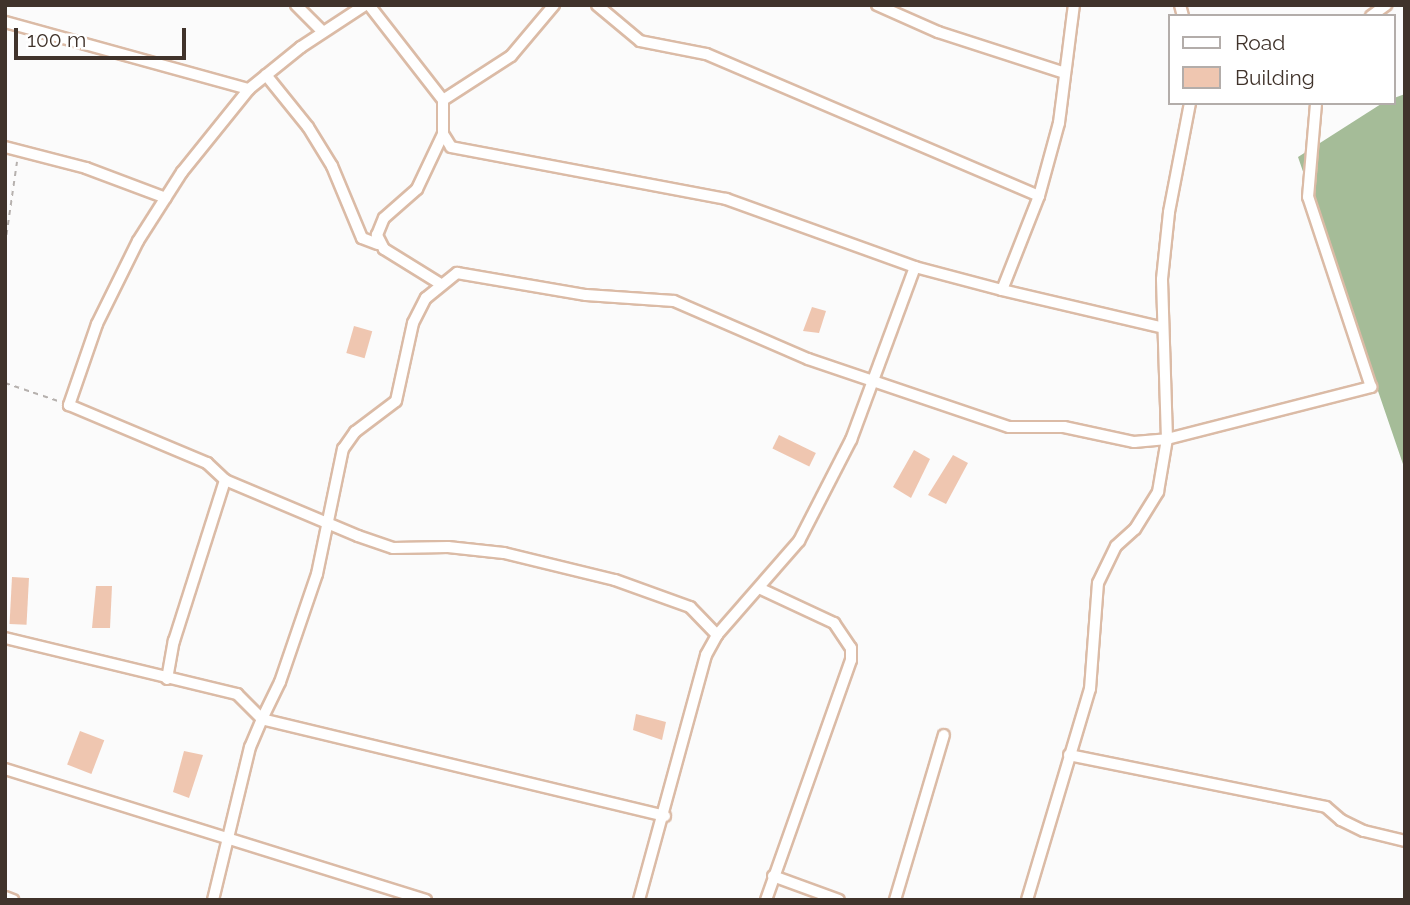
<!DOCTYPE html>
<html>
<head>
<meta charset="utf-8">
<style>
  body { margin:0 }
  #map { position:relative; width:1410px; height:905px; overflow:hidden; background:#fbfbfb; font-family:Raleway,sans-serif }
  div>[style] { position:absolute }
  .forest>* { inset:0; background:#a5bc98 }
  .building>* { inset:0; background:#efc6b0; transform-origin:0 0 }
  .path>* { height:2px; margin-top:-1px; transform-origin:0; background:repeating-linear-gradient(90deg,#b6b1ae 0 5px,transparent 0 10px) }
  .roads { filter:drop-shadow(2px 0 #dbbba6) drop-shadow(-2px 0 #dbbba6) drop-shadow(0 2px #dbbba6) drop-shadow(0 -2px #dbbba6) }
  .minor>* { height:10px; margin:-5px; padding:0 5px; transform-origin:5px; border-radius:5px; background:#fff }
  span { translate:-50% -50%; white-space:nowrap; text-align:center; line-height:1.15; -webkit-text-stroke:5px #fff; paint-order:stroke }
  .frame { position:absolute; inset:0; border:7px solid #40332b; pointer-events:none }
  .legend { position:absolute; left:1168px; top:14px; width:228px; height:91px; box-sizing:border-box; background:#fff; border:2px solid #b3adaa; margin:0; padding:9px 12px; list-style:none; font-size:21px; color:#40332b }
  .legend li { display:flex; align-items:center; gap:14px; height:35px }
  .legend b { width:35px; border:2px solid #b3adaa }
  .scale { position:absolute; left:14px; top:28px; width:172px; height:32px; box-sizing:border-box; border:4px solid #40332b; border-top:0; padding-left:9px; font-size:21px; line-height:24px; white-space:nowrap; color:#40332b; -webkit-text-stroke:5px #fff; paint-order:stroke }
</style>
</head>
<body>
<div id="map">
  <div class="forest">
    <div style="clip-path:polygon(1405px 94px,1405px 470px,1298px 157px,1381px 104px,1394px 103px,1394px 98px)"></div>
  </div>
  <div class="building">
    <div style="clip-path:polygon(812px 307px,826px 311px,819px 333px,803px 331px)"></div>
    <div style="left:354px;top:326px;width:19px;height:28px;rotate:16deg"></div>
    <div style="left:779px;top:435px;width:41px;height:15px;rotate:26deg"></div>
    <div style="clip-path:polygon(914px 450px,930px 459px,911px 498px,893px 487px)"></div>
    <div style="clip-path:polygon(953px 455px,968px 463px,946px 504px,928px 495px)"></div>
    <div style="left:12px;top:577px;width:17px;height:47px;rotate:3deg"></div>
    <div style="clip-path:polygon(96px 586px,112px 586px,110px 628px,92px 628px)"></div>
    <div style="clip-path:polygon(636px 714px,666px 722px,662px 740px,633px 730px)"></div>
    <div style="left:80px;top:731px;width:26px;height:36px;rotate:21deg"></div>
    <div style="clip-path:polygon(184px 751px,203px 755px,189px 798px,173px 792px)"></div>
  </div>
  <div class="path">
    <div style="left:5px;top:245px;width:84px;rotate:-81.8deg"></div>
    <div style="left:5px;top:383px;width:56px;rotate:18.8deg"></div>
  </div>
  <div class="roads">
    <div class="minor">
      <div style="left:296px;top:5px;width:38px;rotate:45deg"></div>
      <div style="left:365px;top:5px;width:77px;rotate:146.7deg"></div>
      <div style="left:301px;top:47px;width:67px;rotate:141.1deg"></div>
      <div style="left:249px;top:89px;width:107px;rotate:128.9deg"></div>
      <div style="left:182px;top:172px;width:82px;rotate:122.5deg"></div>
      <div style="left:138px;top:241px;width:93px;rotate:116.3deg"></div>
      <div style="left:97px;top:324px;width:86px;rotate:109.1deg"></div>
      <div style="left:69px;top:405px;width:150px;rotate:22.8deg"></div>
      <div style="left:207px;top:463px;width:25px;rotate:43deg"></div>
      <div style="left:225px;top:480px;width:144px;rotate:22.8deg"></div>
      <div style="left:358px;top:536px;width:37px;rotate:19deg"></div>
      <div style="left:393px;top:548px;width:55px;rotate:-1deg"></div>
      <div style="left:448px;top:547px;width:56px;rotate:6.1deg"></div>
      <div style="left:504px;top:553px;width:114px;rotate:13.7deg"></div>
      <div style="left:615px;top:580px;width:80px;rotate:19.8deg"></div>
      <div style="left:690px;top:607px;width:39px;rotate:46deg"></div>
      <div style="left:369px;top:5px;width:120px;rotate:52.1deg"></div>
      <div style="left:443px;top:100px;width:81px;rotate:-32.9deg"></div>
      <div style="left:511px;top:56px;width:67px;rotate:-49.9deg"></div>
      <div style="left:877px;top:5px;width:67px;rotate:23.9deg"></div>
      <div style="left:938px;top:32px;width:133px;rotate:17.9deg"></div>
      <div style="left:1180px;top:5px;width:11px;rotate:75deg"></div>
      <div style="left:1371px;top:16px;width:19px;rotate:-36deg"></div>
      <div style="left:5px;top:22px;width:253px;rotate:15.4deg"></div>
      <div style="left:266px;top:75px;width:67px;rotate:51.1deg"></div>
      <div style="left:308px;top:127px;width:46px;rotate:58.4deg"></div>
      <div style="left:332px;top:166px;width:78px;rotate:67.4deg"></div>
      <div style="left:362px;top:238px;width:17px;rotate:21deg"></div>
      <div style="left:443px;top:100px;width:34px;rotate:90deg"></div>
      <div style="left:443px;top:134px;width:15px;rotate:58deg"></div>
      <div style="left:451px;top:147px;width:280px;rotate:10.7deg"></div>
      <div style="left:726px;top:199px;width:201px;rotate:19.8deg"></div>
      <div style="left:915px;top:267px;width:90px;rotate:14.8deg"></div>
      <div style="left:1002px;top:290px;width:101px;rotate:-68.5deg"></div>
      <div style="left:1039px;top:196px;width:362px;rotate:-156.9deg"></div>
      <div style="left:706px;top:54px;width:67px;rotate:-168.9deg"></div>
      <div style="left:640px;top:41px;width:56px;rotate:-140.1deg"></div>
      <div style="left:5px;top:147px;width:84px;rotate:14.5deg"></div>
      <div style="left:86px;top:168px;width:85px;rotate:20.6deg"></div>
      <div style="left:1039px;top:196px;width:76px;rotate:-74.7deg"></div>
      <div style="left:1059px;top:123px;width:119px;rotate:-82.8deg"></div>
      <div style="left:439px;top:283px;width:65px;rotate:-148.3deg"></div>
      <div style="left:384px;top:249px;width:16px;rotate:-117deg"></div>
      <div style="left:377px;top:235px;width:18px;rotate:-68deg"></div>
      <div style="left:384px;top:218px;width:44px;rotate:-41.3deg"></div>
      <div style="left:417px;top:189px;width:61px;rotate:-64.7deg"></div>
      <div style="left:1002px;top:290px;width:162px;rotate:13.2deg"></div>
      <div style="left:761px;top:589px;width:81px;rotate:25deg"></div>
      <div style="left:834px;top:623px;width:30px;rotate:56deg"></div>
      <div style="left:851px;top:648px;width:12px;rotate:90deg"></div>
      <div style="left:851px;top:660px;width:255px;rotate:109.5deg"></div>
      <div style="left:5px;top:638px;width:239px;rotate:13.6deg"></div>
      <div style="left:237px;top:694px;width:35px;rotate:45deg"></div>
      <div style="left:262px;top:719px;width:30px;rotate:113deg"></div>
      <div style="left:250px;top:747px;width:157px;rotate:103.6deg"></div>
      <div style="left:167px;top:679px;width:39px;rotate:-80deg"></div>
      <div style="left:174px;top:641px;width:169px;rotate:-72.4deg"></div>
      <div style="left:1069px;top:755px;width:262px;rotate:11.4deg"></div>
      <div style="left:1326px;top:807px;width:20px;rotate:41deg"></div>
      <div style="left:1341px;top:820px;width:25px;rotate:26deg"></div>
      <div style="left:1364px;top:831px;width:42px;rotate:13.7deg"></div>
      <div style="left:5px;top:769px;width:441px;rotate:17.3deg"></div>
      <div style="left:665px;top:816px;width:415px;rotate:-166.5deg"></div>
      <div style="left:262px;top:719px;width:41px;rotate:-64.1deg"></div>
      <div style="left:280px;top:682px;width:114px;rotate:-71.1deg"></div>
      <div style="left:317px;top:574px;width:128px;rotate:-78.3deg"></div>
      <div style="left:343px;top:449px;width:21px;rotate:-55deg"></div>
      <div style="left:355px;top:432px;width:51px;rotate:-37.1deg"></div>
      <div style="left:396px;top:401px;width:80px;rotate:-77.7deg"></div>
      <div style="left:413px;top:323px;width:28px;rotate:-63deg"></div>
      <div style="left:426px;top:298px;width:40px;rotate:-39deg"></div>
      <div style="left:457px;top:273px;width:131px;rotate:9.7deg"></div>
      <div style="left:586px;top:295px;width:88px;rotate:3.9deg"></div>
      <div style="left:674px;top:301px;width:146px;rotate:23.4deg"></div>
      <div style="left:808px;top:359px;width:212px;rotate:18.7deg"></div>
      <div style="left:1009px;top:427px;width:55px"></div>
      <div style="left:1064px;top:427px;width:72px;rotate:12.1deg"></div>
      <div style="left:1134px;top:442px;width:33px;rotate:-5deg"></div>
      <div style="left:1167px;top:439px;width:160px;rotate:-91.8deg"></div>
      <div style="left:1162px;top:279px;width:67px;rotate:-84deg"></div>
      <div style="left:1169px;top:212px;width:111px;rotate:-79.1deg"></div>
      <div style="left:773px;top:876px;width:70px;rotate:20deg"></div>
      <div style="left:5px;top:897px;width:9px;rotate:21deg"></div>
      <div style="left:639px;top:900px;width:254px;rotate:-74.7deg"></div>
      <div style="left:706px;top:655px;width:23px;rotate:-61deg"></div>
      <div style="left:717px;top:635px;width:125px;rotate:-48.9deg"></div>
      <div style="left:799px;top:541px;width:114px;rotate:-62.8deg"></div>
      <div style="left:851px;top:440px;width:184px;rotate:-69.7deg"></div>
      <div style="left:895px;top:900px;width:172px;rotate:-73.5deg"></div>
      <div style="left:1027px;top:900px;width:220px;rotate:-73.4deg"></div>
      <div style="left:1090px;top:689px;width:106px;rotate:-85.7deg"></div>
      <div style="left:1098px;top:583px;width:41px;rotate:-64.1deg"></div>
      <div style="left:1116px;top:546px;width:25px;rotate:-42deg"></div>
      <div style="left:1135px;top:529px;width:44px;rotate:-58.1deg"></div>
      <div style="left:1158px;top:492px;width:54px;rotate:-80.4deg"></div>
      <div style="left:1167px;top:439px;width:211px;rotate:-14.3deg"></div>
      <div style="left:1371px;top:387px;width:200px;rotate:-108.3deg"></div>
      <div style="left:1308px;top:197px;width:94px;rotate:-85.1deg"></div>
    </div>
  </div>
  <div class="frame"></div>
  <ul class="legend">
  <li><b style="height:9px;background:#fff"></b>Road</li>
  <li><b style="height:19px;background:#efc6b0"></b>Building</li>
  </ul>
  <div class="scale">100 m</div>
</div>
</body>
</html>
